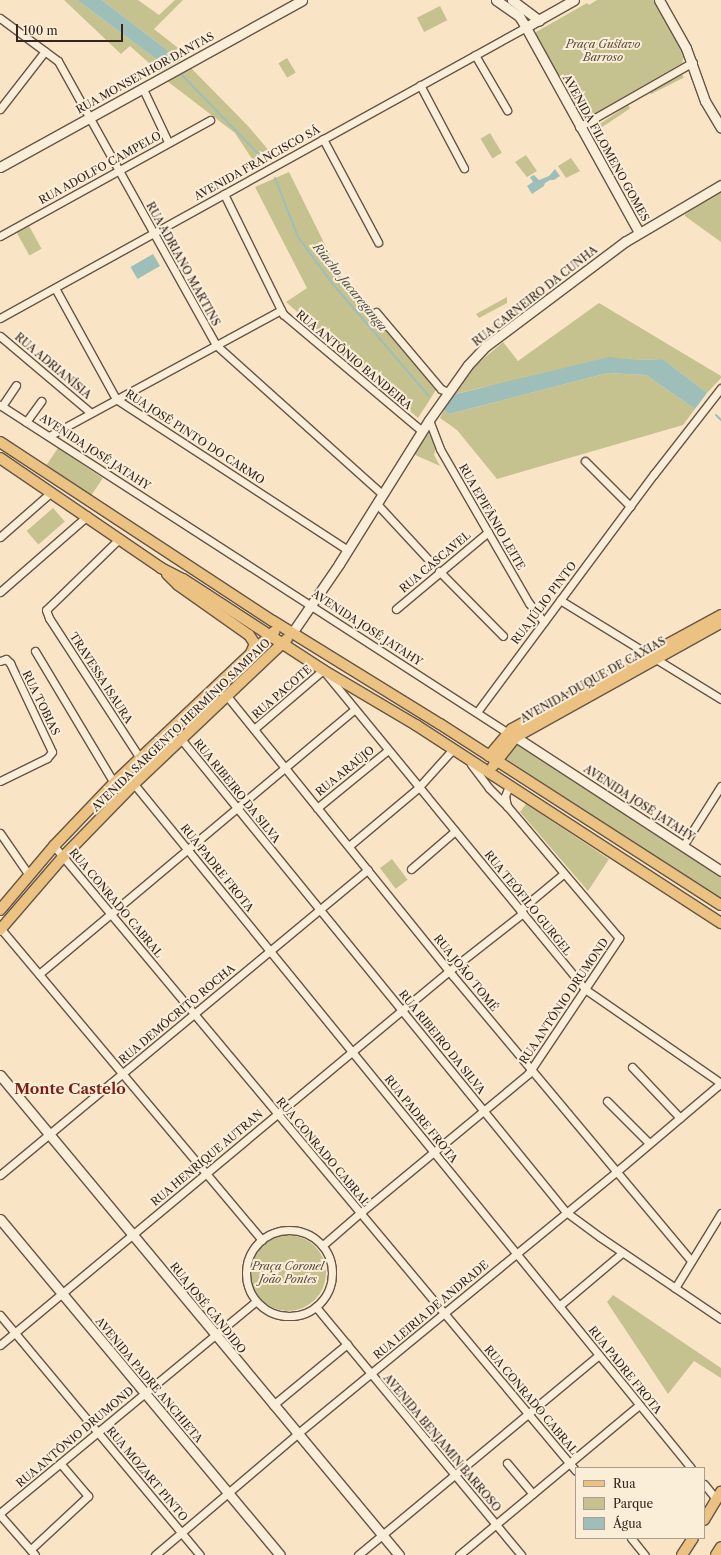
<!DOCTYPE html>
<html>
<head>
<meta charset="utf-8">
<style>
  body { margin:0 }
  #map { position:relative; width:721px; height:1555px; overflow:hidden; background:#f9e5c5; font-family:"Libre Caslon Text",serif }
  div>[style] { position:absolute }
  .green>* { inset:0; background:#c5c28f; transform-origin:0 0 }
  .round { border-radius:50% }
  .water>* { inset:0; background:#9ebeb9; transform-origin:0 0 }
  .stream>* { height:2px; margin:-1px; padding:0 1px; transform-origin:1px; border-radius:1px; background:#9ebeb9 }
  .roads { filter:drop-shadow(1px 0 #655548) drop-shadow(-1px 0 #655548) drop-shadow(0 1px #655548) drop-shadow(0 -1px #655548) }
  .street>* { height:7px; margin:-3.5px; padding:0 3.5px; transform-origin:3.5px; border-radius:3.5px; background:#fbeed9 }
  .street>.ring { margin:-3.5px; padding:0; box-sizing:content-box; background:none; border:7px solid #fbeed9; border-radius:50% }
  .secondary>* { height:9px; margin:-4.5px; padding:0 4.5px; transform-origin:4.5px; border-radius:4.5px; background:#fbeed9 }
  .primary>* { height:10px; margin:-5px; padding:0 5px; transform-origin:5px; border-radius:5px; background:#ecc282 }
  span { translate:-50% -50%; white-space:nowrap; text-align:center; line-height:1.15; -webkit-text-stroke:4px #fbeed9; paint-order:stroke }
  .park-label { font-size:11px; color:#584c3a; font-style:italic }
  .street-label { font-size:11px; color:#34251e }
  .water-label { font-size:12px; color:#54534c; font-style:italic }
  .district-label { font-size:15px; color:#7a1f14; font-weight:700 }
  .legend { position:absolute; left:575px; top:1467px; width:130px; height:72px; box-sizing:border-box; background:#fbeed9; border:1px solid #ab9e8e; margin:0; padding:5px 7px; list-style:none; font-size:12px; color:#34251e }
  .legend li { display:flex; align-items:center; gap:8px; height:20px }
  .legend b { width:20px; border:1px solid #ab9e8e }
  .scale { position:absolute; left:16px; top:24px; width:107px; height:18px; box-sizing:border-box; border:2px solid #34251e; border-top:0; padding-left:5px; font-size:12px; line-height:14px; white-space:nowrap; color:#34251e; -webkit-text-stroke:3px #fbeed9; paint-order:stroke }
</style>
</head>
<body>
<div id="map">
  <div class="green">
    <div style="clip-path:polygon(64px 0,77px 0,156px 59px,170px 64px,167px 50px,102px 0,138px 0,159px 15px,175px 0,183px 0,154px 29px,178px 48px,177px 56px,181px 60px,159px 72px,130px 46px,121px 54px)"></div>
    <div style="clip-path:polygon(597px 0,654px 0,685px 54px,682px 63px,585px 119px,581px 118px,536px 37px,536px 32px,587px 3px,589px 5px)"></div>
    <div style="left:440px;top:6px;width:16px;height:26px;rotate:63deg"></div>
    <div style="left:287px;top:58px;width:17px;height:10px;rotate:59deg"></div>
    <div style="clip-path:polygon(191px 68px,248px 126px,276px 159px,258px 168px,235px 133px,167px 81px)"></div>
    <div style="left:682px;top:74px;width:4px;height:37px;rotate:63deg"></div>
    <div style="left:628px;top:105px;width:4px;height:43px;rotate:56deg"></div>
    <div style="left:490px;top:133px;width:23px;height:11px;rotate:59deg"></div>
    <div style="clip-path:polygon(526px 155px,537px 171px,527px 177px,515px 162px)"></div>
    <div style="clip-path:polygon(571px 158px,580px 171px,566px 178px,558px 166px)"></div>
    <div style="clip-path:polygon(289px 172px,342px 279px,436px 390px,418px 418px,286px 302px,307px 288px,255px 187px)"></div>
    <div style="clip-path:polygon(721px 192px,721px 242px,685px 216px,685px 214px)"></div>
    <div style="left:29px;top:226px;width:26px;height:14px;rotate:61deg"></div>
    <div style="clip-path:polygon(507px 297px,507px 303px,479px 318px,476px 314px)"></div>
    <div style="clip-path:polygon(526px 302px,528px 305px,494px 331px,492px 327px)"></div>
    <div style="clip-path:polygon(599px 303px,721px 376px,721px 378px,707px 393px,663px 359px,636px 360px,480px 388px,452px 395px,471px 369px,503px 342px,518px 361px)"></div>
    <div style="clip-path:polygon(608px 373px,646px 375px,695px 409px,683px 425px,497px 479px,457px 430px,440px 418px,444px 410px,449px 414px)"></div>
    <div style="clip-path:polygon(428px 431px,436px 448px,434px 455px,440px 466px,413px 454px)"></div>
    <div style="left:58px;top:448px;width:54px;height:22px;rotate:34deg"></div>
    <div style="left:53px;top:508px;width:18px;height:35px;rotate:49deg"></div>
    <div style="clip-path:polygon(515px 745px,519px 745px,721px 876px,721px 899px,508px 760px,506px 758px)"></div>
    <div style="clip-path:polygon(526px 804px,609px 859px,588px 891px,520px 812px)"></div>
    <div style="left:392px;top:859px;width:26px;height:15px;rotate:53deg"></div>
    <div class="round" style="left:250px;top:1235px;width:76px;height:76px"></div>
    <div style="clip-path:polygon(613px 1295px,721px 1368px,721px 1378px,694px 1361px,668px 1394px,607px 1302px)"></div>
  </div>
  <div class="water">
    <div style="clip-path:polygon(77px 0,102px 0,167px 50px,173px 62px,170px 64px,156px 59px)"></div>
    <div style="clip-path:polygon(555px 169px,560px 176px,554px 180px,550px 180px,545px 183px,544px 186px,532px 194px,527px 186px,533px 182px,530px 177px,534px 175px,539px 180px,549px 176px)"></div>
    <div style="left:153px;top:254px;width:14px;height:26px;rotate:60deg"></div>
    <div style="clip-path:polygon(609px 357px,636px 360px,663px 359px,707px 393px,695px 409px,646px 375px,608px 373px,449px 414px,444px 410px,452px 395px)"></div>
  </div>
  <div class="stream">
    <div style="left:181px;top:74px;width:121px;rotate:46deg"></div>
    <div style="left:275px;top:178px;width:63px;rotate:68.7deg"></div>
    <div style="left:298px;top:237px;width:57px;rotate:53.5deg"></div>
    <div style="left:332px;top:283px;width:149px;rotate:49.4deg"></div>
    <div style="left:716px;top:415px;width:7px;rotate:45deg"></div>
  </div>
  <div class="roads">
    <div class="street">
      <div style="left:0;top:18px;width:72px;rotate:36.6deg"></div>
      <div style="left:58px;top:61px;width:325px;rotate:60.9deg"></div>
      <div style="left:216px;top:345px;width:223px;rotate:41.9deg"></div>
      <div style="left:475px;top:55px;width:64px;rotate:59.8deg"></div>
      <div style="left:420px;top:85px;width:94px;rotate:62.1deg"></div>
      <div style="left:143px;top:89px;width:59px;rotate:64.7deg"></div>
      <div style="left:0;top:109px;width:73px;rotate:-52.2deg"></div>
      <div style="left:579px;top:127px;width:131px;rotate:-29.7deg"></div>
      <div style="left:323px;top:139px;width:117px;rotate:61.9deg"></div>
      <div style="left:224px;top:194px;width:134px;rotate:63.8deg"></div>
      <div style="left:283px;top:314px;width:182px;rotate:40.1deg"></div>
      <div style="left:0;top:236px;width:240px;rotate:-28.9deg"></div>
      <div style="left:55px;top:288px;width:127px;rotate:61.2deg"></div>
      <div style="left:116px;top:399px;width:277px;rotate:33.1deg"></div>
      <div style="left:376px;top:312px;width:101px;rotate:49.8deg"></div>
      <div style="left:441px;top:389px;width:8px;rotate:23deg"></div>
      <div style="left:0;top:318px;width:601px;rotate:-28.95deg"></div>
      <div style="left:0;top:336px;width:119px;rotate:40.2deg"></div>
      <div style="left:0;top:405px;width:605px;rotate:32.85deg"></div>
      <div style="left:2px;top:406px;width:25px;rotate:-56deg"></div>
      <div style="left:429px;top:420px;width:31px;rotate:69deg"></div>
      <div style="left:440px;top:449px;width:178px;rotate:60deg"></div>
      <div style="left:529px;top:603px;width:24px;rotate:52deg"></div>
      <div style="left:26px;top:422px;width:26px;rotate:-54deg"></div>
      <div style="left:49px;top:436px;width:264px;rotate:-28.5deg"></div>
      <div style="left:585px;top:461px;width:64px;rotate:45deg"></div>
      <div style="left:377px;top:504px;width:75px;rotate:47.2deg"></div>
      <div style="left:0;top:537px;width:67px;rotate:-41.3deg"></div>
      <div style="left:120px;top:538px;width:103px;rotate:135.8deg"></div>
      <div style="left:46px;top:610px;width:9px;rotate:69deg"></div>
      <div style="left:49px;top:618px;width:167px;rotate:57deg"></div>
      <div style="left:439px;top:571px;width:91px;rotate:45.4deg"></div>
      <div style="left:0;top:592px;width:116px;rotate:-41.1deg"></div>
      <div style="left:560px;top:600px;width:189px;rotate:31.6deg"></div>
      <div style="left:396px;top:609px;width:120px;rotate:-39.9deg"></div>
      <div style="left:35px;top:651px;width:154px;rotate:59.1deg"></div>
      <div style="left:0;top:661px;width:6px;rotate:-18deg"></div>
      <div style="left:6px;top:659px;width:6px;rotate:45deg"></div>
      <div style="left:10px;top:663px;width:98px;rotate:64.7deg"></div>
      <div style="left:52px;top:752px;width:8px;rotate:130deg"></div>
      <div style="left:47px;top:758px;width:52px;rotate:153.9deg"></div>
      <div style="left:227px;top:696px;width:360px;rotate:51.1deg"></div>
      <div style="left:453px;top:976px;width:371px;rotate:50.1deg"></div>
      <div style="left:477px;top:712px;width:297px;rotate:-53.4deg"></div>
      <div style="left:654px;top:474px;width:109px;rotate:-52.1deg"></div>
      <div style="left:254px;top:729px;width:91px;rotate:-40.5deg"></div>
      <div style="left:323px;top:670px;width:413px;rotate:50.6deg"></div>
      <div style="left:585px;top:989px;width:165px;rotate:34.7deg"></div>
      <div style="left:181px;top:739px;width:610px;rotate:50.86deg"></div>
      <div style="left:566px;top:1212px;width:42px;rotate:36.3deg"></div>
      <div style="left:600px;top:1237px;width:146px;rotate:34.1deg"></div>
      <div style="left:134px;top:784px;width:882px;rotate:50.84deg"></div>
      <div style="left:507px;top:806px;width:10px;rotate:-101deg"></div>
      <div style="left:505px;top:796px;width:11px;rotate:-68deg"></div>
      <div style="left:317px;top:808px;width:90px;rotate:-39.2deg"></div>
      <div style="left:0;top:833px;width:51px;rotate:55.4deg"></div>
      <div style="left:54px;top:846px;width:814px;rotate:50.13deg"></div>
      <div style="left:349px;top:846px;width:90px;rotate:-40deg"></div>
      <div style="left:418px;top:788px;width:52px;rotate:-48.1deg"></div>
      <div style="left:683px;top:846px;width:71px;rotate:-57.7deg"></div>
      <div style="left:411px;top:869px;width:58px;rotate:-40.8deg"></div>
      <div style="left:520px;top:910px;width:56px;rotate:-39.9deg"></div>
      <div style="left:1px;top:929px;width:406px;rotate:50deg"></div>
      <div style="left:39px;top:974px;width:411px;rotate:-40deg"></div>
      <div style="left:632px;top:1067px;width:70px;rotate:46.7deg"></div>
      <div style="left:607px;top:1101px;width:59px;rotate:45deg"></div>
      <div style="left:0;top:1175px;width:478px;rotate:-39.7deg"></div>
      <div class="ring" style="left:246px;top:1230px;width:79px;height:79px"></div>
      <div style="left:323px;top:1245px;width:49px;rotate:-40.9deg"></div>
      <div style="left:360px;top:1213px;width:218px;rotate:-39.6deg"></div>
      <div style="left:528px;top:1074px;width:164px;rotate:-56.2deg"></div>
      <div style="left:619px;top:938px;width:172px;rotate:-130.3deg"></div>
      <div style="left:508px;top:807px;width:27px;rotate:-135deg"></div>
      <div style="left:489px;top:788px;width:30px;rotate:-127deg"></div>
      <div style="left:675px;top:1288px;width:88px;rotate:-58.5deg"></div>
      <div style="left:559px;top:1306px;width:82px;rotate:-40.1deg"></div>
      <div style="left:316px;top:1307px;width:322px;rotate:50.4deg"></div>
      <div style="left:0;top:1315px;width:312px;rotate:50.2deg"></div>
      <div style="left:0;top:1345px;width:584px;rotate:-39.79deg"></div>
      <div style="left:449px;top:971px;width:94px;rotate:-38.1deg"></div>
      <div style="left:273px;top:1405px;width:96px;rotate:-39.5deg"></div>
      <div style="left:507px;top:1463px;width:40px;rotate:50deg"></div>
      <div style="left:704px;top:1484px;width:19px;rotate:51deg"></div>
      <div style="left:0;top:1513px;width:332px;rotate:-39.6deg"></div>
      <div style="left:0;top:1515px;width:53px;rotate:48.8deg"></div>
      <div style="left:631px;top:1538px;width:22px;rotate:51deg"></div>
      <div style="left:31px;top:1549px;width:78px;rotate:-42.9deg"></div>
      <div style="left:88px;top:1496px;width:43px;rotate:-130.3deg"></div>
      <div style="left:155px;top:1555px;width:187px;rotate:-40.4deg"></div>
      <div style="left:297px;top:1434px;width:413px;rotate:-39.4deg"></div>
      <div style="left:616px;top:1172px;width:138px;rotate:-40.3deg"></div>
      <div style="left:358px;top:1555px;width:313px;rotate:-39.7deg"></div>
      <div style="left:459px;top:1555px;width:234px;rotate:-39.8deg"></div>
    </div>
    <div class="secondary">
      <div style="left:496px;top:0;width:28px;rotate:35deg"></div>
      <div style="left:519px;top:16px;width:9px;rotate:58deg"></div>
      <div style="left:524px;top:24px;width:238px;rotate:61.1deg"></div>
      <div style="left:512px;top:0;width:34px;rotate:37deg"></div>
      <div style="left:659px;top:0;width:55px;rotate:60.6deg"></div>
      <div style="left:686px;top:48px;width:56px;rotate:70.3deg"></div>
      <div style="left:705px;top:101px;width:31px;rotate:59deg"></div>
      <div style="left:526px;top:27px;width:55px;rotate:-29.4deg"></div>
      <div style="left:0;top:167px;width:345px;rotate:-28.9deg"></div>
      <div style="left:292px;top:633px;width:83px;rotate:-55.7deg"></div>
      <div style="left:339px;top:564px;width:170px;rotate:-58deg"></div>
      <div style="left:429px;top:420px;width:67px;rotate:-54.7deg"></div>
      <div style="left:468px;top:365px;width:26px;rotate:-47deg"></div>
      <div style="left:486px;top:346px;width:175px;rotate:-36.9deg"></div>
      <div style="left:626px;top:241px;width:110px;rotate:-30.5deg"></div>
      <div style="left:511px;top:734px;width:251px;rotate:33.1deg"></div>
      <div style="left:0;top:1075px;width:624px;rotate:50.26deg"></div>
      <div style="left:0;top:1219px;width:437px;rotate:50.2deg"></div>
    </div>
    <div class="primary">
      <div style="left:0;top:442px;width:326px;rotate:33.3deg"></div>
      <div style="left:273px;top:621px;width:196px;rotate:31.7deg"></div>
      <div style="left:440px;top:724px;width:334px;rotate:32.8deg"></div>
      <div style="left:0;top:458px;width:195px;rotate:34.3deg"></div>
      <div style="left:161px;top:568px;width:25px;rotate:27deg"></div>
      <div style="left:183px;top:579px;width:167px;rotate:33deg"></div>
      <div style="left:323px;top:670px;width:108px;rotate:30.6deg"></div>
      <div style="left:416px;top:725px;width:364px;rotate:33deg"></div>
      <div style="left:167px;top:574px;width:16px;rotate:45deg"></div>
      <div style="left:178px;top:585px;width:87px;rotate:35.2deg"></div>
      <div style="left:249px;top:635px;width:11px;rotate:56deg"></div>
      <div style="left:255px;top:644px;width:10px;rotate:114deg"></div>
      <div style="left:489px;top:756px;width:35px;rotate:-50deg"></div>
      <div style="left:512px;top:729px;width:238px;rotate:-28.6deg"></div>
      <div style="left:493px;top:766px;width:37px;rotate:-52deg"></div>
      <div style="left:516px;top:737px;width:235px;rotate:-29.1deg"></div>
      <div style="left:0;top:910px;width:84px;rotate:-49.8deg"></div>
      <div style="left:54px;top:846px;width:87px;rotate:-46.4deg"></div>
      <div style="left:114px;top:783px;width:221px;rotate:-43.4deg"></div>
      <div style="left:0;top:930px;width:96px;rotate:-49.2deg"></div>
      <div style="left:63px;top:857px;width:102px;rotate:-45.8deg"></div>
      <div style="left:134px;top:784px;width:211px;rotate:-43.5deg"></div>
      <div style="left:704px;top:1520px;width:33px;rotate:-59deg"></div>
      <div style="left:682px;top:1555px;width:20px;rotate:-57deg"></div>
      <div style="left:716px;top:1555px;width:9px;rotate:-58deg"></div>
    </div>
  </div>
  <div class="park-label">
    <span style="left:603px;top:51px">Praça Gustavo<br>Barroso</span>
    <span style="left:288px;top:1273px">Praça Coronel<br>João Pontes</span>
  </div>
  <div class="street-label">
    <span style="left:145px;top:73px;rotate:-29deg">RUA MONSENHOR DANTAS</span>
    <span style="left:606px;top:148px;rotate:61deg">AVENIDA FILOMENO GOMES</span>
    <span style="left:257px;top:163px;rotate:-29deg">AVENIDA FRANCISCO SÁ</span>
    <span style="left:100px;top:168px;rotate:-29deg">RUA ADOLFO CAMPELO</span>
    <span style="left:183px;top:264px;rotate:61deg">RUA ADRIANO MARTINS</span>
    <span style="left:535px;top:296px;rotate:-38deg">RUA CARNEIRO DA CUNHA</span>
    <span style="left:354px;top:360px;rotate:40deg">RUA ANTÔNIO BANDEIRA</span>
    <span style="left:53px;top:366px;rotate:40deg">RUA ADRIANÍSIA</span>
    <span style="left:195px;top:437px;rotate:33deg">RUA JOSÉ PINTO DO CARMO</span>
    <span style="left:95px;top:452px;rotate:33deg">AVENIDA JOSÉ JATAHY</span>
    <span style="left:492px;top:517px;rotate:60deg">RUA EPIFÂNIO LEITE</span>
    <span style="left:435px;top:562px;rotate:-40deg">RUA CASCAVEL</span>
    <span style="left:544px;top:603px;rotate:-53deg">RUA JÚLIO PINTO</span>
    <span style="left:367px;top:628px;rotate:33deg">AVENIDA JOSÉ JATAHY</span>
    <span style="left:101px;top:678px;rotate:57deg">TRAVESSA ISAURA</span>
    <span style="left:593px;top:680px;rotate:-29deg">AVENIDA DUQUE DE CAXIAS</span>
    <span style="left:282px;top:692px;rotate:-41deg">RUA PACOTE</span>
    <span style="left:41px;top:703px;rotate:64deg">RUA TOBIAS</span>
    <span style="left:181px;top:725px;rotate:-44deg">AVENIDA SARGENTO HERMÍNIO SAMPAIO</span>
    <span style="left:345px;top:771px;rotate:-39deg">RUA ARAÚJO</span>
    <span style="left:237px;top:791px;rotate:51deg">RUA RIBEIRO DA SILVA</span>
    <span style="left:639px;top:803px;rotate:33deg">AVENIDA JOSÉ JATAHY</span>
    <span style="left:217px;top:868px;rotate:51deg">RUA PADRE FROTA</span>
    <span style="left:116px;top:903px;rotate:50deg">RUA CONRADO CABRAL</span>
    <span style="left:528px;top:903px;rotate:51deg">RUA TEÓFILO GURGEL</span>
    <span style="left:466px;top:973px;rotate:51deg">RUA JOÃO TOMÉ</span>
    <span style="left:564px;top:1001px;rotate:-56deg">RUA ANTÔNIO DRUMOND</span>
    <span style="left:177px;top:1014px;rotate:-40deg">RUA DEMÓCRITO ROCHA</span>
    <span style="left:442px;top:1042px;rotate:51deg">RUA RIBEIRO DA SILVA</span>
    <span style="left:421px;top:1119px;rotate:51deg">RUA PADRE FROTA</span>
    <span style="left:323px;top:1152px;rotate:50deg">RUA CONRADO CABRAL</span>
    <span style="left:207px;top:1158px;rotate:-40deg">RUA HENRIQUE AUTRAN</span>
    <span style="left:208px;top:1308px;rotate:51deg">RUA JOSÉ CÂNDIDO</span>
    <span style="left:431px;top:1310px;rotate:-40deg">RUA LEIRIA DE ANDRADE</span>
    <span style="left:625px;top:1370px;rotate:51deg">RUA PADRE FROTA</span>
    <span style="left:149px;top:1380px;rotate:50deg">AVENIDA PADRE ANCHIETA</span>
    <span style="left:531px;top:1400px;rotate:50deg">RUA CONRADO CABRAL</span>
    <span style="left:75px;top:1437px;rotate:-40deg">RUA ANTÔNIO DRUMOND</span>
    <span style="left:442px;top:1443px;rotate:50deg">AVENIDA BENJAMIN BARROSO</span>
    <span style="left:147px;top:1474px;rotate:50deg">RUA MOZART PINTO</span>
  </div>
  <div class="water-label">
    <span style="left:350px;top:287px;rotate:51deg">Riacho Jacareganga</span>
  </div>
  <div class="district-label">
    <span style="left:70px;top:1089px">Monte Castelo</span>
  </div>
  <ul class="legend">
  <li><b style="height:5px;background:#ecc282"></b>Rua</li>
  <li><b style="height:11px;background:#c5c28f"></b>Parque</li>
  <li><b style="height:11px;background:#9ebeb9"></b>Água</li>
  </ul>
  <div class="scale">100 m</div>
</div>
</body>
</html>
